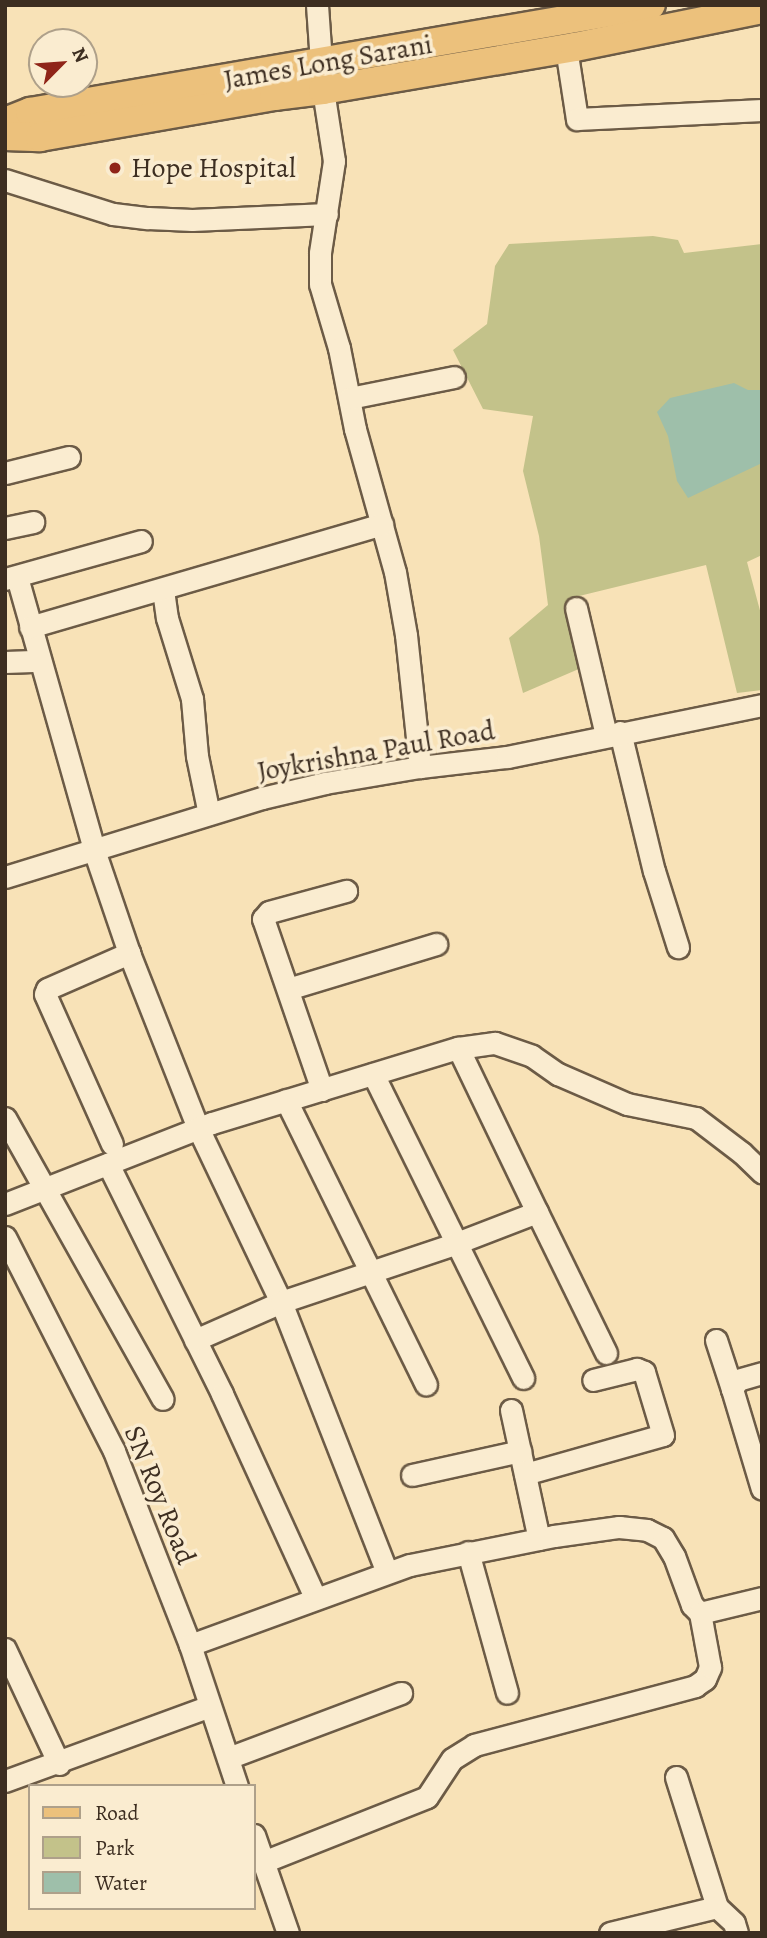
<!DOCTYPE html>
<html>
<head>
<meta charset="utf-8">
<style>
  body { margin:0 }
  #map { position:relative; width:767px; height:1938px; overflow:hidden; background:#f8e2b7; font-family:Alegreya,serif }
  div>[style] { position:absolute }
  .green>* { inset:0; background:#c3c28a }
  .water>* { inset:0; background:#9ebfaa }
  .roads { filter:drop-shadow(2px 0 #6c5b46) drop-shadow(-2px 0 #6c5b46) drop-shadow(0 2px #6c5b46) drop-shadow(0 -2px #6c5b46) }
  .minor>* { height:21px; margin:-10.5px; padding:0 10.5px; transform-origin:10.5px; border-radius:10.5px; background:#faecd0 }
  .major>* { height:28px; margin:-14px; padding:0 14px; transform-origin:14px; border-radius:14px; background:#ecc17c }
  .dots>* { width:19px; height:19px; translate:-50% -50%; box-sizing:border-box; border:4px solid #faecd0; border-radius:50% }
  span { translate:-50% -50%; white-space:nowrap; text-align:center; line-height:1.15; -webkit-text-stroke:7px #faecd0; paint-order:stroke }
  .street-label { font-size:28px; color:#3d2e21 }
  .poi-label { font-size:28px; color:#3d2e21 }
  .left { translate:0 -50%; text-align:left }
  .frame { position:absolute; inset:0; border:7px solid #3d2e21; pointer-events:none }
  .legend { position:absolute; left:28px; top:1784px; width:228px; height:126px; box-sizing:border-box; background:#faecd0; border:2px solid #aea08a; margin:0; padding:9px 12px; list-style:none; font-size:21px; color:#3d2e21 }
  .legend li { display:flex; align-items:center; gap:14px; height:35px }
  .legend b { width:35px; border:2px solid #aea08a }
  .north { position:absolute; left:28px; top:28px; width:70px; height:70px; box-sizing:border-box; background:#faecd0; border:2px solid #aea08a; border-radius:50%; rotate:65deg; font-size:19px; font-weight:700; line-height:28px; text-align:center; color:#3d2e21 }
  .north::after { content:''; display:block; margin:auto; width:24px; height:32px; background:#8f2418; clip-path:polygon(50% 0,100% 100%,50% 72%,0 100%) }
</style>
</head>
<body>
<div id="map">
  <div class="green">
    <div style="clip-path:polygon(653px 236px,678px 240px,684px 253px,762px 244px,762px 555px,747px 562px,762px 618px,762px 690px,737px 693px,706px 565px,571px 598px,588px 665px,523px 693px,509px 638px,548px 605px,539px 536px,523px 471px,533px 416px,483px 409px,453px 350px,487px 324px,495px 266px,509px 244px)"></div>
  </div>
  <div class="water">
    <div style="clip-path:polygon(734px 383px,748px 390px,762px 390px,762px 463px,688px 498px,677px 481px,668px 436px,657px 412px,670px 398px)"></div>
  </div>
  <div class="roads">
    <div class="minor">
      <div style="left:317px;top:5px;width:85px;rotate:86deg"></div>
      <div style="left:323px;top:90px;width:72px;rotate:81.2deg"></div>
      <div style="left:334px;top:161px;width:93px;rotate:98.7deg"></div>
      <div style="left:320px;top:253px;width:31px;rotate:90deg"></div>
      <div style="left:320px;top:284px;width:67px;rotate:73.5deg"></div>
      <div style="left:339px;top:348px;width:83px;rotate:78.8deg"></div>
      <div style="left:355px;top:429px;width:148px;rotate:74.4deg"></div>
      <div style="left:395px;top:572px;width:64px;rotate:80.1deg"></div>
      <div style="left:406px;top:635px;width:133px;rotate:83.9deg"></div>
      <div style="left:566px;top:48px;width:72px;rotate:81.2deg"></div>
      <div style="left:577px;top:119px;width:185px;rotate:-2.8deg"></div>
      <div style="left:5px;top:180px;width:113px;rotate:17.5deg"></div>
      <div style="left:113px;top:214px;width:35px;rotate:7deg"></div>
      <div style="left:148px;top:218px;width:44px;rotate:2.6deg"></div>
      <div style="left:192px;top:220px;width:135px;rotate:-2.5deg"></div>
      <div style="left:350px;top:398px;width:106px;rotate:-11.4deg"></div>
      <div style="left:5px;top:473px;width:66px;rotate:-14deg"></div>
      <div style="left:5px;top:528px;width:29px;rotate:-12deg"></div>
      <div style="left:17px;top:577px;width:284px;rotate:74.2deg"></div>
      <div style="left:94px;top:850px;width:109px;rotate:71.2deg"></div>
      <div style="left:129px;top:953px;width:188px;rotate:68.5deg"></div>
      <div style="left:198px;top:1128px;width:193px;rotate:64.5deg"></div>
      <div style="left:281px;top:1302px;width:290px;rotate:68.6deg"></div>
      <div style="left:5px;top:579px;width:141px;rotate:-15.6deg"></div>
      <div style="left:163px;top:590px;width:28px;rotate:82deg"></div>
      <div style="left:167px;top:618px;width:85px;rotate:72.8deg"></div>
      <div style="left:192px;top:699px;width:57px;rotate:85deg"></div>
      <div style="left:197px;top:756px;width:59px;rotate:78.3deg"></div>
      <div style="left:576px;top:608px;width:130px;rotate:76.7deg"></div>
      <div style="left:30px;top:627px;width:367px;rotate:-16.3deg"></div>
      <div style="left:5px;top:662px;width:35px;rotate:-2deg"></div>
      <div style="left:620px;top:732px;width:143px;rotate:76.3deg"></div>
      <div style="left:654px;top:871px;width:80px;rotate:72.5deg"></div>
      <div style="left:5px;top:877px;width:269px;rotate:-17.1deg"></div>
      <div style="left:262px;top:798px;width:65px;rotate:-13.4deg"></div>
      <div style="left:325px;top:783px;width:96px;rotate:-9.6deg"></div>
      <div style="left:420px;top:767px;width:88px;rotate:-6.6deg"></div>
      <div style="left:507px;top:757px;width:260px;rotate:-11.5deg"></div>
      <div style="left:288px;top:989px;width:155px;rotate:-16.9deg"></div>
      <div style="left:373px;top:1074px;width:339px;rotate:63.7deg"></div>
      <div style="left:322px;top:1090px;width:181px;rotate:-109deg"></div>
      <div style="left:263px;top:919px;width:9px;rotate:-49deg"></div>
      <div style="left:269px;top:912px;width:80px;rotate:-15.3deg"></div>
      <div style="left:286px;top:1100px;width:317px;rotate:63.8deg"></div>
      <div style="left:5px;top:1118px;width:322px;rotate:60.7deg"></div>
      <div style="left:112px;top:1144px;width:164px;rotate:-114.1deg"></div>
      <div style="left:45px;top:994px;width:5px;rotate:-68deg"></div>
      <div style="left:47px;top:989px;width:90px;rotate:-23.7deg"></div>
      <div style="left:108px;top:1164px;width:257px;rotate:63.6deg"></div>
      <div style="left:222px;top:1394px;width:223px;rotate:65.4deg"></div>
      <div style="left:5px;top:1204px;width:222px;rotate:-21.4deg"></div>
      <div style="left:212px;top:1123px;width:257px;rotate:-17deg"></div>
      <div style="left:458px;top:1048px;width:37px;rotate:-8deg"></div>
      <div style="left:495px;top:1043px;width:39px;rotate:19deg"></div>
      <div style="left:532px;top:1056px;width:32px;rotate:35deg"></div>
      <div style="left:558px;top:1074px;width:75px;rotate:23.5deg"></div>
      <div style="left:627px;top:1104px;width:70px;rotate:11.5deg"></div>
      <div style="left:696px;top:1118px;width:58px;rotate:37.3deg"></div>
      <div style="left:742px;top:1153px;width:28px;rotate:44deg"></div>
      <div style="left:537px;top:1212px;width:157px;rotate:63.9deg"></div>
      <div style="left:5px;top:1237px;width:240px;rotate:63deg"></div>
      <div style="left:114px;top:1451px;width:208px;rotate:68.6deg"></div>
      <div style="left:190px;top:1645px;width:149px;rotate:71.6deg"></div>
      <div style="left:195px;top:1340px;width:94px;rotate:-23.8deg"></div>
      <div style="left:281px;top:1302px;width:182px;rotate:-18.5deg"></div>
      <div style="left:454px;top:1244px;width:89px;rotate:-21.1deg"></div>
      <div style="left:537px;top:1212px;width:182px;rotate:-115.7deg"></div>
      <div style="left:716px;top:1340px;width:52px;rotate:71.9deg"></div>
      <div style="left:762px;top:1373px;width:25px;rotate:164deg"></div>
      <div style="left:738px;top:1380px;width:11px;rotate:124deg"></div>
      <div style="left:732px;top:1389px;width:104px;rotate:73.3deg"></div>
      <div style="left:511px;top:1410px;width:132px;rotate:77.8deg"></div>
      <div style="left:525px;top:1474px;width:143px;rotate:-15.8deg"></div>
      <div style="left:663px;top:1435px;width:66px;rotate:-106.8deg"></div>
      <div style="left:644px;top:1372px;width:8px;rotate:-157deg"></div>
      <div style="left:637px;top:1369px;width:45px;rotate:166deg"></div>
      <div style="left:412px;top:1475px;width:111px;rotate:-12.5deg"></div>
      <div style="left:468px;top:1552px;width:146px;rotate:74.5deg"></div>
      <div style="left:190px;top:1645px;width:234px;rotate:-20deg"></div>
      <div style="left:410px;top:1565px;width:147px;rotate:-11.4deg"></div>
      <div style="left:554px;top:1536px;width:66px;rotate:-7.9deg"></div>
      <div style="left:619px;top:1527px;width:28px;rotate:6deg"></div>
      <div style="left:647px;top:1530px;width:18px;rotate:27deg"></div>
      <div style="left:663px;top:1538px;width:21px;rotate:59deg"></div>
      <div style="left:674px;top:1556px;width:52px;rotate:69.8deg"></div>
      <div style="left:692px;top:1605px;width:11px;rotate:45deg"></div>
      <div style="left:700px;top:1613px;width:64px;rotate:-13.6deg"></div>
      <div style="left:5px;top:1649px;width:127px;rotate:64.8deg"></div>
      <div style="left:228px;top:1758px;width:185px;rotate:-20.6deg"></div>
      <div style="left:676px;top:1777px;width:136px;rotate:72.5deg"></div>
      <div style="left:5px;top:1781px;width:218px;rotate:-20.1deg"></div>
      <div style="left:254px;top:1835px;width:104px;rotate:70.9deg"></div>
      <div style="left:263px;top:1862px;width:176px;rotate:-21.6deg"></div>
      <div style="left:427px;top:1797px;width:45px;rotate:-56.7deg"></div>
      <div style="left:452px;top:1759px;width:26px;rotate:-32deg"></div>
      <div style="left:474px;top:1745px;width:229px;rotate:-14.9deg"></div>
      <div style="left:695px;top:1686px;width:12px;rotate:-35deg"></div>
      <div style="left:705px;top:1679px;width:13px;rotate:-67deg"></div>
      <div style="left:710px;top:1667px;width:55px;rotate:-100.5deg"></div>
      <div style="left:610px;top:1933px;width:110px;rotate:-13.7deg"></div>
      <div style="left:717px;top:1907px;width:23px;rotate:43deg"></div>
      <div style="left:734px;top:1923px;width:10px;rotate:73deg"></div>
    </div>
    <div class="major">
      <div style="left:5px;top:122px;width:27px;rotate:-22deg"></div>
      <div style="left:30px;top:112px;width:630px;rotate:-9.78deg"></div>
      <div style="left:5px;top:136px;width:35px;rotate:2deg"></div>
      <div style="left:40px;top:137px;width:238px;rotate:-9.9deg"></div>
      <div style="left:274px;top:96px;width:49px;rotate:-7deg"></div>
      <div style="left:323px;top:90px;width:256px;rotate:-9.7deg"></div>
      <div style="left:575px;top:47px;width:191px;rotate:-11.5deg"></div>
    </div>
  </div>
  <div class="dots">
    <div style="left:115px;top:168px;background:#8f2418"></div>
  </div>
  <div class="street-label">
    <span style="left:328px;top:62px;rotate:-10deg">James Long Sarani</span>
    <span style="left:376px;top:751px;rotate:-10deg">Joykrishna Paul Road</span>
    <span style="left:160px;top:1495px;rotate:68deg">SN Roy Road</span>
  </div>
  <div class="poi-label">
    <span class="left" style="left:131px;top:168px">Hope Hospital</span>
  </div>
  <div class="frame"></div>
  <ul class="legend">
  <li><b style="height:9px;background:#ecc17c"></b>Road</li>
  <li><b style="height:19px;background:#c3c28a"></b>Park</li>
  <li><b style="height:19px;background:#9ebfaa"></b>Water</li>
  </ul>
  <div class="north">N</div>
</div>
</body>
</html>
